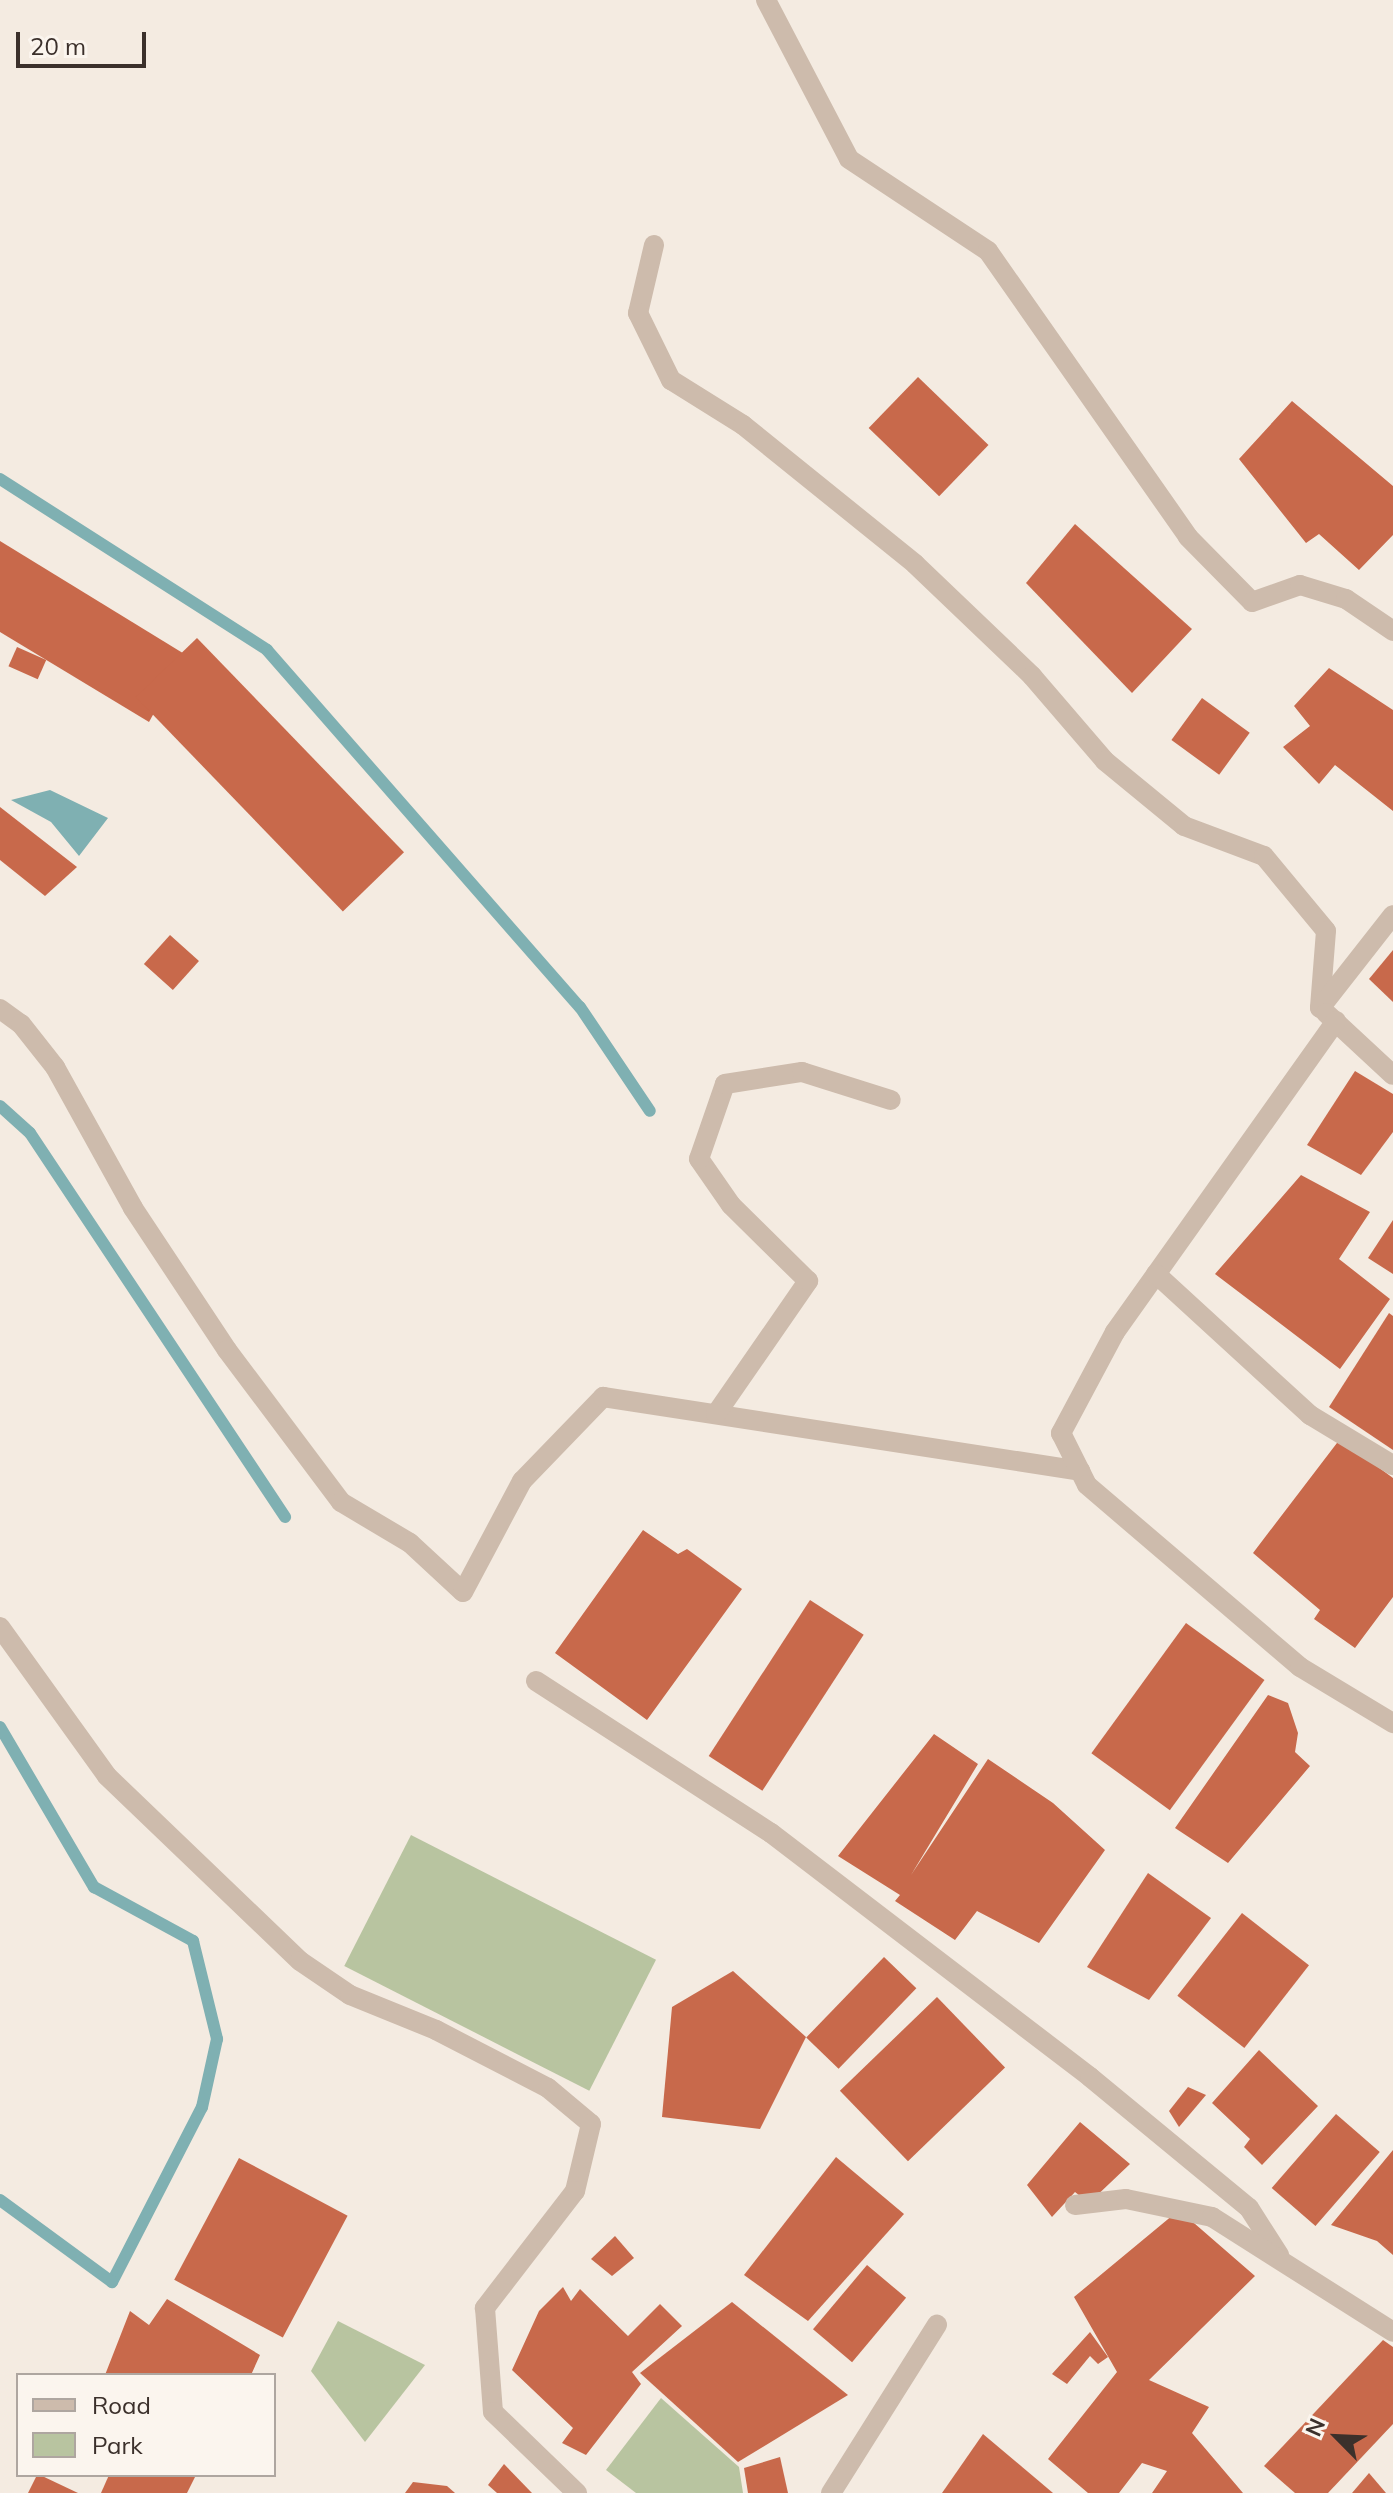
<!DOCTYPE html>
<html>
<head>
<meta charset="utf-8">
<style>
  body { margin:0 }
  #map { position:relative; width:1393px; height:2493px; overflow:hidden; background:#f4ebe1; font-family:Mulish,sans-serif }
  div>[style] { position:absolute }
  .green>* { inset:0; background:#b8c4a0; transform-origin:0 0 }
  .water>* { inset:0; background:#7fb0b2 }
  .stream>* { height:12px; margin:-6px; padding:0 6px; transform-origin:6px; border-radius:6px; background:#7fb0b2 }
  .building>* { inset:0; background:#c8694b; transform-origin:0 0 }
  .minor>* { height:20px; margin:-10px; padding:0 10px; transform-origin:10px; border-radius:10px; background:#cdbbac }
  span { translate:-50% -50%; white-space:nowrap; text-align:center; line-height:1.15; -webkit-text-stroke:8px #fbf5ee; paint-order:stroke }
  .legend { position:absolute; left:16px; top:2373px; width:260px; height:104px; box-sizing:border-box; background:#fbf5ee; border:2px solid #aea6a0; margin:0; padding:10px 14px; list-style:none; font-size:24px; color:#3b302b }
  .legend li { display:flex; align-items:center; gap:16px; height:40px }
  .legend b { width:40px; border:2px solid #aea6a0 }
  .north { position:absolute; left:1297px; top:2397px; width:80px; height:80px; -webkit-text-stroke:6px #fbf5ee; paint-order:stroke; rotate:294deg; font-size:22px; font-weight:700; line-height:32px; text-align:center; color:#3b302b }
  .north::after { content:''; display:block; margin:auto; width:28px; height:36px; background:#3b302b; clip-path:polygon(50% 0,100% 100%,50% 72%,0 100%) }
  .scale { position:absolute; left:16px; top:32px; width:130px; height:36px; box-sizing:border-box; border:4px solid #3b302b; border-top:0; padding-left:10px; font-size:24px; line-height:28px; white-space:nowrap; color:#3b302b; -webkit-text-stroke:6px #fbf5ee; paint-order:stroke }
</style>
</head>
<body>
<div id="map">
  <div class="green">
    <div style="left:411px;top:1835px;width:275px;height:147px;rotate:27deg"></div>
    <div style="clip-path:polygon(338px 2321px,425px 2365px,365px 2442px,311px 2371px)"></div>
    <div style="clip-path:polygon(661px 2398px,739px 2467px,743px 2493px,636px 2493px,606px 2470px)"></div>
  </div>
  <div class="water">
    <div style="clip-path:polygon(50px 790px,108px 818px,79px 856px,51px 822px,11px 800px)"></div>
  </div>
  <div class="stream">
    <div style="left:0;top:479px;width:317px;rotate:32.6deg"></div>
    <div style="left:267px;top:650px;width:475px;rotate:48.8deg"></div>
    <div style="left:580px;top:1007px;width:125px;rotate:56.1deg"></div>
    <div style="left:0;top:1106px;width:40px;rotate:42deg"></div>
    <div style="left:30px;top:1133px;width:461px;rotate:56.4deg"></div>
    <div style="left:0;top:1727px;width:186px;rotate:59.6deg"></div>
    <div style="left:94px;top:1887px;width:113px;rotate:28.6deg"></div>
    <div style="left:193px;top:1941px;width:101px;rotate:76.2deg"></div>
    <div style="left:217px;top:2039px;width:70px;rotate:102.4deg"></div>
    <div style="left:202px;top:2107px;width:197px;rotate:117.2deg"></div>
    <div style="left:112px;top:2282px;width:139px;rotate:-143.8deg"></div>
  </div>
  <div class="building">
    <div style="left:918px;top:377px;width:98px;height:71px;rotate:44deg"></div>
    <div style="clip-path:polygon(1292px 401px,1393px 486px,1393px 535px,1359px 570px,1319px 534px,1306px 543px,1239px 459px)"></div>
    <div style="clip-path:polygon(1075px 524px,1192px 629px,1132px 693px,1026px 583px)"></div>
    <div style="clip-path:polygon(0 541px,186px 655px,149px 722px,0 632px)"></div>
    <div style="left:197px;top:638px;width:298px;height:85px;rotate:46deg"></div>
    <div style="left:17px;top:647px;width:32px;height:21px;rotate:24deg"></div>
    <div style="clip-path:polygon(1329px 668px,1393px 710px,1393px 811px,1335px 765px,1319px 784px,1283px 747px,1310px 726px,1294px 706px)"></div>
    <div style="left:1202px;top:698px;width:59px;height:52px;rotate:36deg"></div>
    <div style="clip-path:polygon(0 807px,77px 867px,45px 896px,0 860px)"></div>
    <div style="left:170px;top:935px;width:39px;height:39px;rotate:42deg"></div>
    <div style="clip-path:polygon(1393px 950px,1393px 1002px,1369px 979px)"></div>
    <div style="clip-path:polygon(1355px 1071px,1393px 1094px,1393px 1132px,1361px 1175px,1307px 1145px)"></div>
    <div style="clip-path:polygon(1301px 1175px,1370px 1212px,1339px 1259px,1390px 1299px,1340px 1369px,1215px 1274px)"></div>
    <div style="clip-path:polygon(1393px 1220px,1393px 1274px,1368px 1258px)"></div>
    <div style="clip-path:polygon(1389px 1313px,1393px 1316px,1393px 1450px,1329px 1407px)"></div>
    <div style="clip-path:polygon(1340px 1439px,1393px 1478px,1393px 1597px,1355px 1648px,1314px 1619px,1320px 1610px,1253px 1553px)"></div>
    <div style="clip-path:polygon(643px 1530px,678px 1554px,687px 1549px,742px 1589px,647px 1720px,555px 1653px)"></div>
    <div style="left:810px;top:1600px;width:64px;height:186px;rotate:33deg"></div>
    <div style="left:1186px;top:1623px;width:97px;height:161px;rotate:36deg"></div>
    <div style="clip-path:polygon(1268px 1695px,1288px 1703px,1298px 1733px,1295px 1752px,1310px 1766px,1228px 1863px,1175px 1828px)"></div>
    <div style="clip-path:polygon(934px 1734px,978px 1764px,911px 1875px,988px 1759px,1053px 1803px,1105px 1850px,1039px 1943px,977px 1911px,955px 1940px,895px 1901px,900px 1895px,838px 1856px)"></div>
    <div style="clip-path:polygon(1148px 1873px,1211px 1918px,1149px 2000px,1087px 1967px)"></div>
    <div style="left:1242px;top:1913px;width:85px;height:105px;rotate:38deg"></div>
    <div style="left:884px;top:1957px;width:45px;height:112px;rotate:44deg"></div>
    <div style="clip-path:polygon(733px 1971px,806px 2037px,760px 2129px,662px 2117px,672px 2007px)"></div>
    <div style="left:937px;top:1997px;width:98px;height:135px;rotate:46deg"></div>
    <div style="clip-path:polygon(1259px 2050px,1318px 2106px,1262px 2165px,1244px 2147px,1250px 2139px,1212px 2103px)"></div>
    <div style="clip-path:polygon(1188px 2087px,1206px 2095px,1179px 2127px,1169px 2111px)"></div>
    <div style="left:1336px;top:2114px;width:58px;height:98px;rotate:41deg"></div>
    <div style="clip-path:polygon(1080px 2122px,1130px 2164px,1089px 2203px,1075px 2192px,1052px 2217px,1027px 2185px)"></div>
    <div style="clip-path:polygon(1393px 2150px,1393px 2255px,1377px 2241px,1331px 2225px)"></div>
    <div style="clip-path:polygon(836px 2157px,904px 2214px,808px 2321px,744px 2275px)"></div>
    <div style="left:239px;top:2158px;width:123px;height:138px;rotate:28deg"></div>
    <div style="clip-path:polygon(1179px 2210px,1255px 2276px,1149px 2380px,1209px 2407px,1192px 2433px,1243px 2493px,1152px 2493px,1167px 2471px,1142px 2463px,1119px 2493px,1088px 2493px,1048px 2459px,1117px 2372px,1074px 2297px)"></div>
    <div style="clip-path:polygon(615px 2236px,634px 2258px,612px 2276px,591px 2259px)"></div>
    <div style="left:867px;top:2265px;width:51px;height:84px;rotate:40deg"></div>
    <div style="clip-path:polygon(563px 2287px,571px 2301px,580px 2289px,628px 2336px,660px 2304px,682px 2326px,632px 2372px,641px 2384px,586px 2455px,562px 2443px,573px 2428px,512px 2370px,539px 2311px)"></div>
    <div style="clip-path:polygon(167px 2299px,260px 2355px,251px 2375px,105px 2375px,130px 2311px,149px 2325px)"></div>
    <div style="clip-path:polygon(732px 2302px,848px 2395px,738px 2462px,640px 2373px)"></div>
    <div style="clip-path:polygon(1090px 2332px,1108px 2357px,1098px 2364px,1090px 2356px,1067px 2384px,1052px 2374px)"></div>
    <div style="clip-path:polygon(1383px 2340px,1393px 2347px,1393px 2424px,1328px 2493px,1295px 2493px,1264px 2466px)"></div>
    <div style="clip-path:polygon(983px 2434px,1053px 2493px,942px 2493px)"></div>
    <div style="clip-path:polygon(780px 2457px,788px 2493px,748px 2493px,744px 2468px)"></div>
    <div style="clip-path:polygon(504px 2464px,532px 2493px,497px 2493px,488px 2485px)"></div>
    <div style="clip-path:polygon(1369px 2473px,1386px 2493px,1352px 2493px)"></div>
    <div style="clip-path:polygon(37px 2475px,40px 2475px,78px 2493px,28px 2493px)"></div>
    <div style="clip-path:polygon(109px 2475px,196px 2475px,187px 2493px,101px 2493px)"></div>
    <div style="clip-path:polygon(413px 2482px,447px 2486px,455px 2493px,405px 2493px)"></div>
  </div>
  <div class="minor">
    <div style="left:766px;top:0;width:179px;rotate:62.4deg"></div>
    <div style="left:849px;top:159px;width:167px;rotate:33.5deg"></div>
    <div style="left:988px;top:251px;width:349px;rotate:55deg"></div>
    <div style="left:1188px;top:537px;width:91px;rotate:45.4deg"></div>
    <div style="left:1252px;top:602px;width:51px;rotate:-19.5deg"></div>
    <div style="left:1300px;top:585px;width:48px;rotate:16.9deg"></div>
    <div style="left:1346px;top:599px;width:57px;rotate:34.2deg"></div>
    <div style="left:654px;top:245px;width:70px;rotate:103.2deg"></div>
    <div style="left:638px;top:313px;width:75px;rotate:63.8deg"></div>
    <div style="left:671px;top:380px;width:85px;rotate:32deg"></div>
    <div style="left:743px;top:425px;width:221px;rotate:38.9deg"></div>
    <div style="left:915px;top:564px;width:162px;rotate:43.7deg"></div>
    <div style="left:1032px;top:676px;width:112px;rotate:49.3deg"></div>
    <div style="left:1105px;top:761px;width:102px;rotate:39.4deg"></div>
    <div style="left:1184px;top:826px;width:85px;rotate:20.6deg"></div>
    <div style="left:1264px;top:856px;width:97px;rotate:50.4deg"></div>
    <div style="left:1326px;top:931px;width:77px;rotate:94.5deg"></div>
    <div style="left:1320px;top:1008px;width:118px;rotate:-51.9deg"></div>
    <div style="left:0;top:1009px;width:26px;rotate:36deg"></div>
    <div style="left:21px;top:1024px;width:55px;rotate:51.7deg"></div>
    <div style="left:55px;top:1067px;width:161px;rotate:61deg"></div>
    <div style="left:133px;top:1208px;width:170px;rotate:56.5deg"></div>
    <div style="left:227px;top:1350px;width:190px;rotate:53.1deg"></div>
    <div style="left:341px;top:1502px;width:80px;rotate:30.7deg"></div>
    <div style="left:410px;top:1543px;width:72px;rotate:42.8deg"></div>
    <div style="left:463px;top:1592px;width:126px;rotate:-62deg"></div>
    <div style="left:522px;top:1481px;width:117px;rotate:-46deg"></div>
    <div style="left:603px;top:1397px;width:483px;rotate:8.8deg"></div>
    <div style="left:1326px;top:1013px;width:91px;rotate:42.8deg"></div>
    <div style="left:1336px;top:1021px;width:382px;rotate:125.4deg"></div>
    <div style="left:1115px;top:1332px;width:115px;rotate:118.1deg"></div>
    <div style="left:1061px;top:1433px;width:58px;rotate:63.4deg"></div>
    <div style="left:1087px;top:1485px;width:280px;rotate:40.5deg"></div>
    <div style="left:1300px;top:1667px;width:109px;rotate:31.1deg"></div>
    <div style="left:1156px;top:1274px;width:209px;rotate:42.5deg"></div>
    <div style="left:1310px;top:1415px;width:97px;rotate:31.1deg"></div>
    <div style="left:716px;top:1414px;width:162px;rotate:-55.3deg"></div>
    <div style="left:808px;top:1281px;width:108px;rotate:-135.4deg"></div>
    <div style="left:731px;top:1205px;width:56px;rotate:-124.8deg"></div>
    <div style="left:699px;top:1159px;width:79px;rotate:-70.9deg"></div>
    <div style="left:725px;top:1084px;width:78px;rotate:-8.9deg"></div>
    <div style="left:802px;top:1072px;width:93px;rotate:17.5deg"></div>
    <div style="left:0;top:1627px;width:183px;rotate:54.3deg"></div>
    <div style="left:107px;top:1776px;width:267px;rotate:43.8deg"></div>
    <div style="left:300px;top:1961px;width:60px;rotate:34.2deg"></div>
    <div style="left:350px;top:1995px;width:93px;rotate:22.1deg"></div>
    <div style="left:436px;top:2030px;width:126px;rotate:27.4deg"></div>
    <div style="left:548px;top:2088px;width:56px;rotate:39.9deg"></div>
    <div style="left:591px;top:2124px;width:69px;rotate:103.4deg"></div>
    <div style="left:575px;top:2191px;width:148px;rotate:127.6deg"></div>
    <div style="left:485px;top:2308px;width:104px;rotate:85.6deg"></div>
    <div style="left:493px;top:2412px;width:117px;rotate:44deg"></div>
    <div style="left:536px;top:1681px;width:280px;rotate:32.9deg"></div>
    <div style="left:771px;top:1833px;width:402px;rotate:37.4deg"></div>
    <div style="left:1090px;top:2077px;width:206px;rotate:39.5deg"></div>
    <div style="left:1249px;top:2208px;width:56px;rotate:57.4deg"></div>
    <div style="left:1075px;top:2205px;width:51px;rotate:-6.7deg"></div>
    <div style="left:1126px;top:2199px;width:88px;rotate:11.8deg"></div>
    <div style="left:1212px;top:2217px;width:214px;rotate:32.4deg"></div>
    <div style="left:831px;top:2493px;width:199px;rotate:-57.8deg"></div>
  </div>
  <ul class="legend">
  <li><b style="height:10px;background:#cdbbac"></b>Road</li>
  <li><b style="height:22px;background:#b8c4a0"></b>Park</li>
  </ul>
  <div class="north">N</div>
  <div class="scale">20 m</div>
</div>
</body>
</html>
